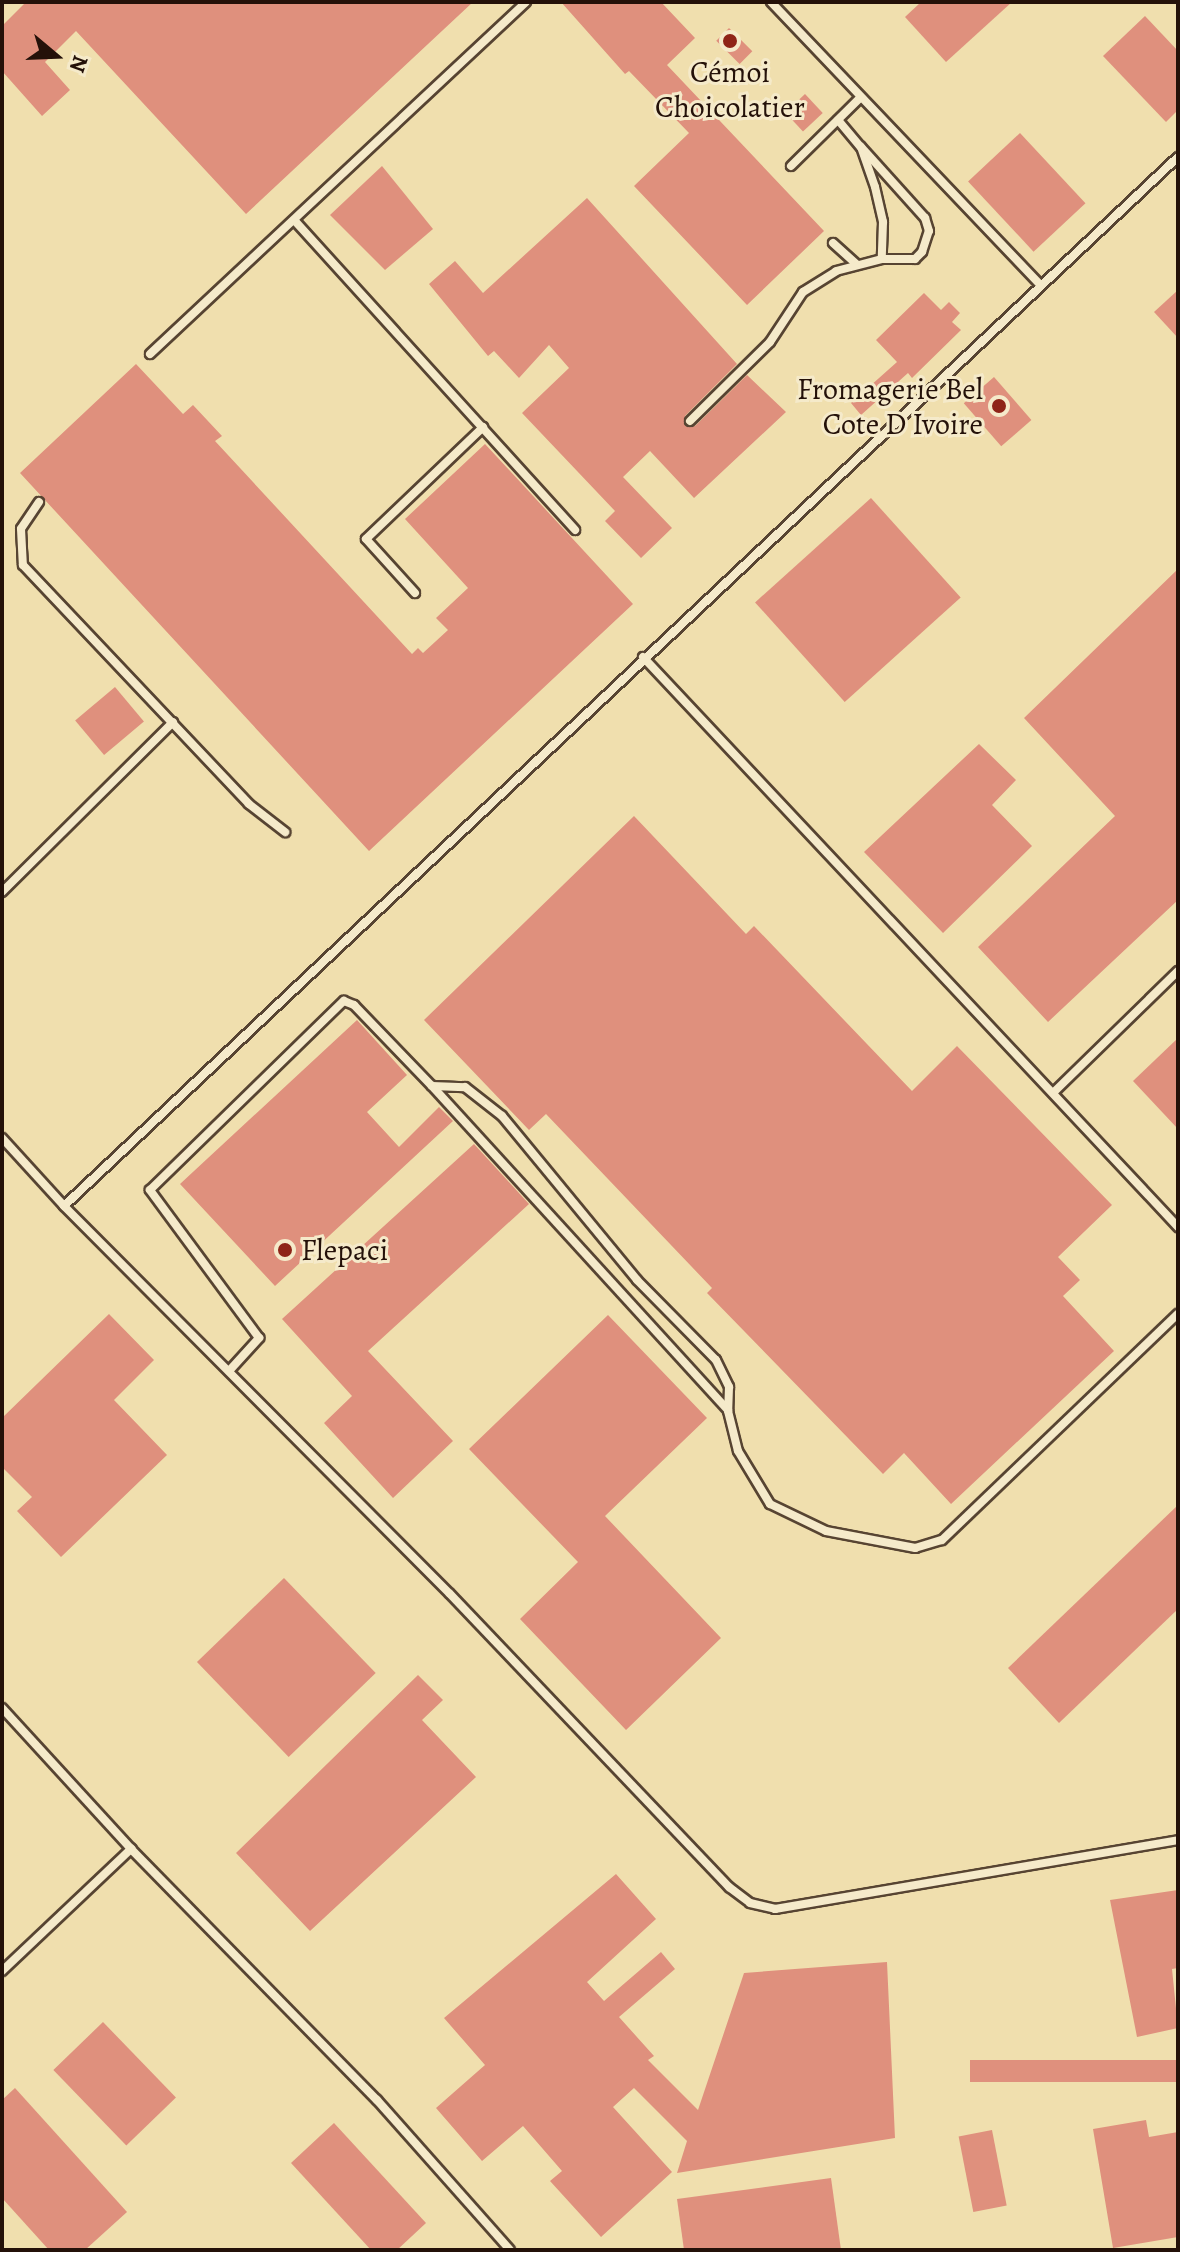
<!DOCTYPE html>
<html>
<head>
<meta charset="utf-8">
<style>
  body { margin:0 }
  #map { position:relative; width:1180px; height:2252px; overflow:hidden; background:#f0dfae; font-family:Alegreya,serif }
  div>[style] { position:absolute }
  .building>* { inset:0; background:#df907d; transform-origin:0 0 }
  .roads { filter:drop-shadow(2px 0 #574432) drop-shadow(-2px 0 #574432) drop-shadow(0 2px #574432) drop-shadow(0 -2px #574432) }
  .lane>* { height:8px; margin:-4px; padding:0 4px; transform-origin:4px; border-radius:4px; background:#f5eaca }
  .dots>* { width:22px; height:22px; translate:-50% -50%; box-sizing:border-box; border:4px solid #f5eaca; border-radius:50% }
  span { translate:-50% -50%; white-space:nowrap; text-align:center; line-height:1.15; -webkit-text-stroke:6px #f5eaca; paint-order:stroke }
  .poi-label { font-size:30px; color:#241109 }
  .right { translate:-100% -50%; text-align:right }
  .left { translate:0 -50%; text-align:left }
  .frame { position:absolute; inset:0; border:4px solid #241109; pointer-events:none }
  .north { position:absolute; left:16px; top:16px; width:80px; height:80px; -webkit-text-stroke:6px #f5eaca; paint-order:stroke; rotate:109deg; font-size:22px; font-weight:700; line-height:32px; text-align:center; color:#241109 }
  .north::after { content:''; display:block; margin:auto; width:28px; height:36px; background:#241109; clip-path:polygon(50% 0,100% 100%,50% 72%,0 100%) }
</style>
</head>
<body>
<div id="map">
  <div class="building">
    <div style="clip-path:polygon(26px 2px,473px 2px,246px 214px,76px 31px,45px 62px,70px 90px,42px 116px,2px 71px,2px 26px)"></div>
    <div style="clip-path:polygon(561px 2px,661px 2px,695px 38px,667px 65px,824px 231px,747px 305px,634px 186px,689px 133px,629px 71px,625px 74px)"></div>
    <div style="clip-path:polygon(921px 2px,1012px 2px,946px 62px,905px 17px)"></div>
    <div style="clip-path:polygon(1145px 16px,1178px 51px,1178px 110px,1166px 122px,1103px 56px)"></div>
    <div style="left:729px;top:28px;width:33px;height:18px;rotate:45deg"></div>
    <div style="left:805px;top:94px;width:26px;height:27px;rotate:47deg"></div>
    <div style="left:1020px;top:133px;width:96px;height:71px;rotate:47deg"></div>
    <div style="clip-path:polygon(382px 166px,433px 229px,385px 270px,330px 215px)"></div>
    <div style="clip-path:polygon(587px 198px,737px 364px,685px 416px,685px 425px,695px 426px,747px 375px,786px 412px,694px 498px,650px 451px,623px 477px,672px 528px,641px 558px,605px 521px,615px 511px,522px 413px,569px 368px,549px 345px,519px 378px,494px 351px,488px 356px,429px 284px,455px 261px,483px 293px)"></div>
    <div style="clip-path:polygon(1178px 290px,1178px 338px,1154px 312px)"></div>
    <div style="clip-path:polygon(924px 293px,941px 310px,949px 302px,960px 313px,952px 322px,961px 330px,912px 378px,908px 373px,861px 415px,851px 403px,897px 362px,876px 340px)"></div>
    <div style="clip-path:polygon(136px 364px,183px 414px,193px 405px,222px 436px,215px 441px,412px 654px,418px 648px,423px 653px,448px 630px,436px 618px,468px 588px,405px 519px,485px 444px,633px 604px,369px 851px,20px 473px)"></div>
    <div style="left:994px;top:377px;width:57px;height:40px;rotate:49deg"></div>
    <div style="left:871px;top:498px;width:134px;height:156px;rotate:48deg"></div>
    <div style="clip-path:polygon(1178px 569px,1178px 900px,1048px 1022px,978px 947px,1115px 816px,1024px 718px)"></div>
    <div style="left:115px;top:687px;width:45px;height:52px;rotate:50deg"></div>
    <div style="clip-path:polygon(979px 744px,1016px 780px,992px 805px,1032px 846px,943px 933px,864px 852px)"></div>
    <div style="clip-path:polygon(634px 816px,746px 934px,754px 926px,912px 1091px,957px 1046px,1112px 1205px,1058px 1257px,1080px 1280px,1063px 1296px,1114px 1351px,951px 1504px,904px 1453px,883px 1474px,707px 1293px,712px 1288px,546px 1114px,529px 1130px,424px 1020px)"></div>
    <div style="clip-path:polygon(357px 1020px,407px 1075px,367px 1112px,399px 1147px,439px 1107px,453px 1121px,275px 1286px,180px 1184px)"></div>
    <div style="clip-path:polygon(1178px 1038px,1178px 1129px,1133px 1081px)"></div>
    <div style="clip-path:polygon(474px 1144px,529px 1204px,368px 1351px,453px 1441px,393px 1498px,324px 1423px,352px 1396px,282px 1319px)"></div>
    <div style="clip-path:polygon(109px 1314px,154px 1360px,114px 1400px,167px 1455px,61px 1557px,17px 1511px,32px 1497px,2px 1467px,2px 1418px)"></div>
    <div style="clip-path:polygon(608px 1315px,707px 1418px,605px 1516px,721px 1638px,626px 1730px,520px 1619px,578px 1562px,469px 1449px)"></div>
    <div style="clip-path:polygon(1178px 1505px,1178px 1609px,1059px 1723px,1008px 1668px)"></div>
    <div style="left:284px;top:1578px;width:132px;height:121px;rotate:46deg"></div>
    <div style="clip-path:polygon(418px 1675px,443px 1700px,422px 1720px,476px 1777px,310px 1931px,236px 1853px)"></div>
    <div style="clip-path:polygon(616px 1874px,656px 1919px,587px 1982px,604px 2001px,661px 1952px,675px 1969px,619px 2017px,654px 2056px,648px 2060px,698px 2110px,744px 1973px,887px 1962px,895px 2138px,677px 2173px,687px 2141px,634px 2088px,613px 2107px,672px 2172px,601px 2237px,550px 2181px,562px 2171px,523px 2126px,482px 2161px,436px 2108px,485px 2065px,444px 2018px)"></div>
    <div style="clip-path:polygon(1178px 1890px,1178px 1968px,1172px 1969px,1178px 2028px,1137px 2037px,1110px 1900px)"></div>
    <div style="left:103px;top:2022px;width:105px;height:69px;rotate:46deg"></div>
    <div style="left:1178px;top:2060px;width:22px;height:208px;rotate:90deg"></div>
    <div style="clip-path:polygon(15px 2088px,127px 2212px,85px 2250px,49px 2250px,2px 2198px,2px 2100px)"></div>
    <div style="clip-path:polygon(1146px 2120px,1149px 2137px,1178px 2132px,1178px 2237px,1113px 2248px,1093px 2129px)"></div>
    <div style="clip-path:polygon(334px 2123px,426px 2223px,397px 2250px,371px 2250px,291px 2163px)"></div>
    <div style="left:992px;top:2130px;width:77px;height:34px;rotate:79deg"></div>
    <div style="clip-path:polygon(831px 2178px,841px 2250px,684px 2250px,677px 2199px)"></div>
  </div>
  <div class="roads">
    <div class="lane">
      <div style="left:771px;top:2px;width:388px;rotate:46.4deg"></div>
      <div style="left:838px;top:120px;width:35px;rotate:50deg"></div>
      <div style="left:861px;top:147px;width:42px;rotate:70.7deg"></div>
      <div style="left:875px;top:187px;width:36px;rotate:77deg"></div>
      <div style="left:883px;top:222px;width:37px;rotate:92deg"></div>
      <div style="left:791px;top:166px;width:98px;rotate:-44.6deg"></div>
      <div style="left:295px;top:221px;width:417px;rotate:47.8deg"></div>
      <div style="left:833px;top:243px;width:31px;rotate:42deg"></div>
      <div style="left:150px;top:354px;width:515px;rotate:-43.11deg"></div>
      <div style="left:690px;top:421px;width:112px;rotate:-44.6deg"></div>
      <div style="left:770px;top:342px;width:60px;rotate:-56.6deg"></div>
      <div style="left:803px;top:292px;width:39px;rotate:-32deg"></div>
      <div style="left:836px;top:271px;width:48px;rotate:-14.6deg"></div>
      <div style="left:882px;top:259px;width:33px"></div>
      <div style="left:915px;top:259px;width:10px;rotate:-45deg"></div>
      <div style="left:922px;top:252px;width:22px;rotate:-72deg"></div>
      <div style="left:929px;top:231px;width:14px;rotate:-107deg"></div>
      <div style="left:925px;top:218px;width:96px;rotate:-132deg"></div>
      <div style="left:39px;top:502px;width:32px;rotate:124deg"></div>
      <div style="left:21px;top:529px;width:36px;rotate:87deg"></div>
      <div style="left:23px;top:565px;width:329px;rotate:46.6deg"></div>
      <div style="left:249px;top:804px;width:46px;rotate:37.9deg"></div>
      <div style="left:415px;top:593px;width:73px;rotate:-132.2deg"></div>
      <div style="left:366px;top:539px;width:162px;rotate:-43.7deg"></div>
      <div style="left:643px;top:657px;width:782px;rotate:46.81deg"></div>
      <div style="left:2px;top:892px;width:241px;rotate:-44.8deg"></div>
      <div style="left:432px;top:1086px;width:33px;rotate:2deg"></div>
      <div style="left:465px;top:1087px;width:47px;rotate:38.1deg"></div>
      <div style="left:502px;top:1116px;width:212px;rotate:50.5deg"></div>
      <div style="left:637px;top:1280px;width:112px;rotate:45.4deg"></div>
      <div style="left:716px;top:1360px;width:30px;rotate:64deg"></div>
      <div style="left:729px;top:1387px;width:24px;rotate:92deg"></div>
      <div style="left:728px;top:1411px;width:41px;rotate:76deg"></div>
      <div style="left:738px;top:1451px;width:62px;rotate:58.9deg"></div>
      <div style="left:770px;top:1504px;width:62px;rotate:25.7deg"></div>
      <div style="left:826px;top:1531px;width:91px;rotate:10.8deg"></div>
      <div style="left:915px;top:1548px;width:28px;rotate:-17deg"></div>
      <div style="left:942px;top:1540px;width:327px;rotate:-43.8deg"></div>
      <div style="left:1055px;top:1091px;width:172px;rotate:-44.3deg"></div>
      <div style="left:2px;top:1138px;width:92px;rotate:47.6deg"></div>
      <div style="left:64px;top:1206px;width:547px;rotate:45.15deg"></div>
      <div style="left:450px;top:1594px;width:405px;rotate:46.4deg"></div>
      <div style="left:729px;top:1887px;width:26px;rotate:37deg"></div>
      <div style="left:750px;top:1903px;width:26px;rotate:13deg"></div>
      <div style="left:775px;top:1909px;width:409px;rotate:-9.7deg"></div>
      <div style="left:64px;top:1206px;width:1530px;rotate:-43.28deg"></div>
      <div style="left:229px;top:1371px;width:45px;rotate:-47.7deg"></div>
      <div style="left:259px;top:1338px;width:184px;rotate:-126.4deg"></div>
      <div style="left:150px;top:1190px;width:271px;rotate:-44.3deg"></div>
      <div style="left:344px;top:1001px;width:11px;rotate:22deg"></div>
      <div style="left:354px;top:1005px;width:112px;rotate:46.1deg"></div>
      <div style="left:432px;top:1086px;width:439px;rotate:47.6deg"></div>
      <div style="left:2px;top:1708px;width:191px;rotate:47.5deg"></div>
      <div style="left:131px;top:1849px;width:351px;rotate:45.6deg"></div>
      <div style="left:377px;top:2100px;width:200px;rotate:48.4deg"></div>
      <div style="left:2px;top:1971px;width:178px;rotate:-43.4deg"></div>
    </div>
  </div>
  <div class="dots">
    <div style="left:730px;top:41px;background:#8f2418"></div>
    <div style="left:999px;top:406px;background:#8f2418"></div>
    <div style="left:285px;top:1250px;background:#8f2418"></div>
  </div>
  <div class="poi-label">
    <span style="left:730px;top:89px">Cémoi<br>Choicolatier</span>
    <span class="right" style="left:983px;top:406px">Fromagerie Bel<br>Cote D Ivoire</span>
    <span class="left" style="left:301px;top:1250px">Flepaci</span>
  </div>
  <div class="frame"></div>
  <div class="north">N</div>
</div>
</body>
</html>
